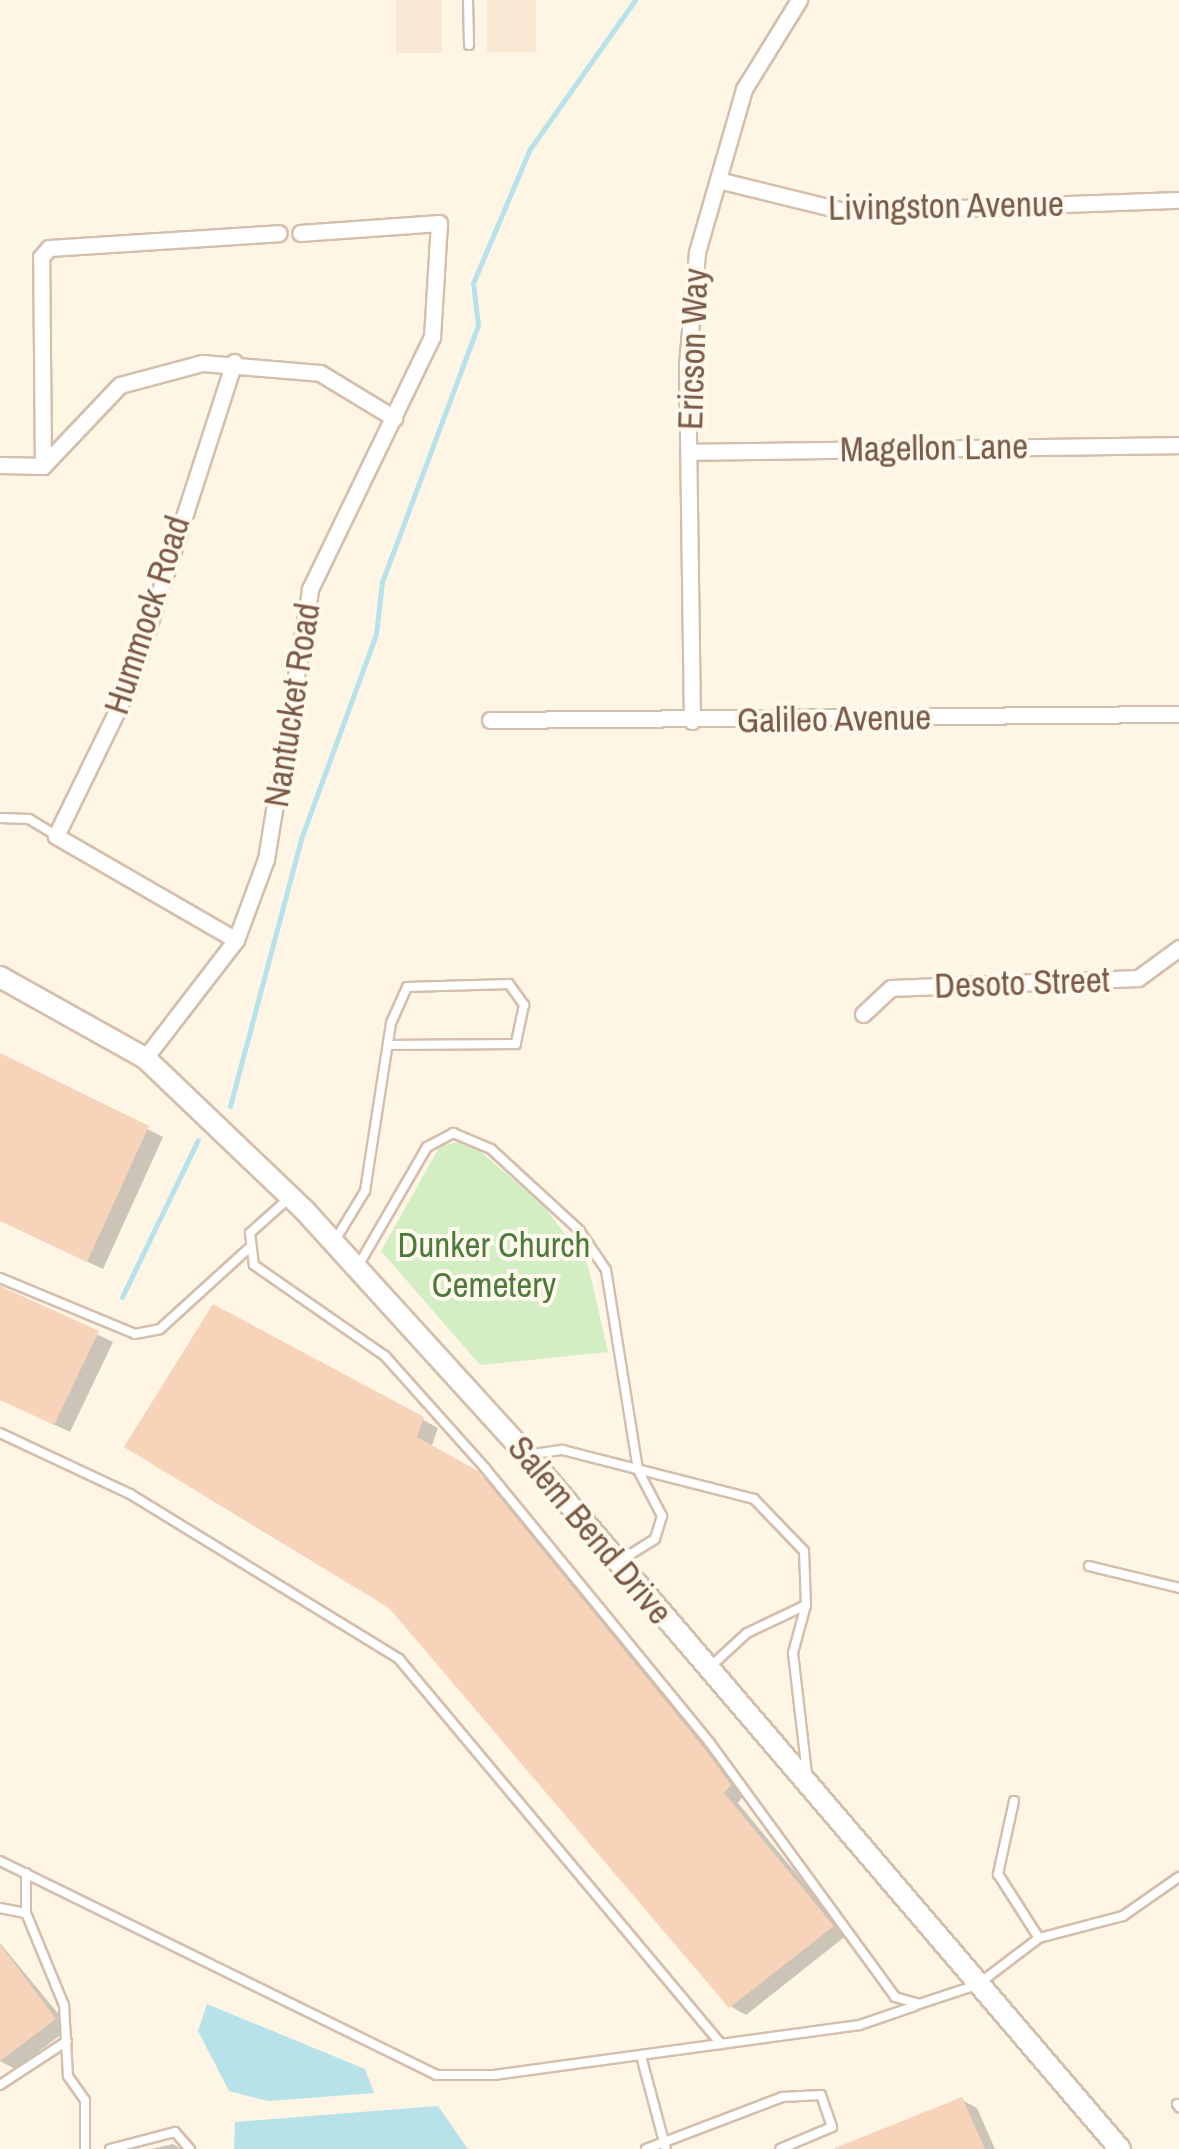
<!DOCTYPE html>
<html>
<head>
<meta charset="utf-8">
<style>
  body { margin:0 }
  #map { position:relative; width:1179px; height:2149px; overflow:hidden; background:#fef5e5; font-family:"Archivo Narrow",sans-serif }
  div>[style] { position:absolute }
  .residential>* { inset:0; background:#f7e7d3; transform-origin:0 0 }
  .green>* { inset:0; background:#d3eec2 }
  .water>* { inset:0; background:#b7e2ea }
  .shadow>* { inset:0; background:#0003 }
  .stream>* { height:5px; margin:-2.5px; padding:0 2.5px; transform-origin:2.5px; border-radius:2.5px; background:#b7e2ea }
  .building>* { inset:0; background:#f7d3ba }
  .roads { filter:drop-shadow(2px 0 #d4beac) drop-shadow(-2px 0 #d4beac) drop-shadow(0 2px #d4beac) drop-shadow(0 -2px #d4beac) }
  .lane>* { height:8px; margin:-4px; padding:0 4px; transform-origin:4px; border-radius:4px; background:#fff }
  .street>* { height:15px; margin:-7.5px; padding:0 7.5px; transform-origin:7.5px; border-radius:7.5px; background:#fff }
  .secondary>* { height:20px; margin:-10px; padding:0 10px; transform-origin:10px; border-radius:10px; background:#fff }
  span { translate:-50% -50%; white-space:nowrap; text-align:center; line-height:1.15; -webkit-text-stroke:8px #fff8ed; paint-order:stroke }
  .street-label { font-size:35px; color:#7a5a47 }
  .park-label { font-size:35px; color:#4d7b3c }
</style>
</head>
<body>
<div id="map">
  <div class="residential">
    <div style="left:396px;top:0;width:46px;height:53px"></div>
    <div style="left:487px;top:0;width:49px;height:52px"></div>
  </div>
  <div class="green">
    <div style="clip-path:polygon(467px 1140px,543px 1205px,588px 1265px,608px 1352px,480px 1365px,381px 1251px,440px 1146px)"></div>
  </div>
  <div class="water">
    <div style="clip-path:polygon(207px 2004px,365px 2069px,374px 2093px,268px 2101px,229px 2091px,198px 2031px)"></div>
    <div style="clip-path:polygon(438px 2106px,468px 2149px,234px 2149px,235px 2122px)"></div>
  </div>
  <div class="shadow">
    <div style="clip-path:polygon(0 1055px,163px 1137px,103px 1269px,0 1220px)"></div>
    <div style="clip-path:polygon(0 1287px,113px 1342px,70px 1432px,0 1399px)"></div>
    <div style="clip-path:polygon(214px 1307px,438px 1428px,431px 1448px,493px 1483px,719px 1759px,745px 1794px,738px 1803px,847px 1935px,746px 2015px,730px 2006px)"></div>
    <div style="clip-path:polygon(0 1943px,70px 2028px,15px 2069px,0 2061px)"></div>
    <div style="clip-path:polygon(962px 2100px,977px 2108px,995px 2149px,840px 2149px)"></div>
    <div style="clip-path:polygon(173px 2144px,181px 2149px,151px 2149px)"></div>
  </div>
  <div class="stream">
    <div style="left:230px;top:1106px;width:276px;rotate:-75.1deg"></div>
    <div style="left:301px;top:839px;width:218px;rotate:-69.9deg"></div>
    <div style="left:376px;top:634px;width:52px;rotate:-83.4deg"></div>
    <div style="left:382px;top:582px;width:274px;rotate:-69.5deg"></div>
    <div style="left:478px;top:325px;width:42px;rotate:-96.8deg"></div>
    <div style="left:473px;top:283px;width:146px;rotate:-67deg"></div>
    <div style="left:530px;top:149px;width:182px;rotate:-54.8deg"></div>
    <div style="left:122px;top:1297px;width:174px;rotate:-64.2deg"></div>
  </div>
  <div class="building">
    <div style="clip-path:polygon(0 1053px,149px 1126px,87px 1262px,0 1221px)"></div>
    <div style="clip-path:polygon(0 1286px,99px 1331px,54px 1425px,0 1400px)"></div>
    <div style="clip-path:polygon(213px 1304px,424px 1417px,417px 1437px,478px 1471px,704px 1748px,731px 1785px,724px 1793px,834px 1926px,729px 2008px,389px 1608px,124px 1447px)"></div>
    <div style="clip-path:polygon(0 1944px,56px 2019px,0 2061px)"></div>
    <div style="clip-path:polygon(962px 2097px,985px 2149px,835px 2149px,835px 2148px)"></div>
  </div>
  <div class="roads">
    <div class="lane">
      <div style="left:468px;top:0;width:45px;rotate:88.7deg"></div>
      <div style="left:0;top:818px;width:29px;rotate:2deg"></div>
      <div style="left:29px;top:819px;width:31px;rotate:31deg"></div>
      <div style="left:288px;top:1199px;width:51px;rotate:138.2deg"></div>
      <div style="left:250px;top:1233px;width:32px;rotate:83deg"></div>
      <div style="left:254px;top:1265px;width:160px;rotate:34.8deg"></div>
      <div style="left:385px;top:1356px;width:150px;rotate:48.2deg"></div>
      <div style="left:485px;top:1468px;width:355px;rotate:50.7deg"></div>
      <div style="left:710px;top:1743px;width:314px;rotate:53.9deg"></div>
      <div style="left:895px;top:1997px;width:25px;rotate:16deg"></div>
      <div style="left:919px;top:2004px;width:61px;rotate:-18.1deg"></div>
      <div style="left:977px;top:1985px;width:78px;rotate:-37.2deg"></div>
      <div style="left:1039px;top:1938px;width:87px;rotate:-14.7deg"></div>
      <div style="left:1123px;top:1916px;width:68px;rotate:-34.9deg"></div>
      <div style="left:334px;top:1242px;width:60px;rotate:-58.7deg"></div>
      <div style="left:365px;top:1191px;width:170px;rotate:-81.2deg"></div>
      <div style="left:391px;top:1023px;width:39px;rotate:-66deg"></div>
      <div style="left:407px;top:987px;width:102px;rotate:-1.7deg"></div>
      <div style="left:509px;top:984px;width:26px;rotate:54deg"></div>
      <div style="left:524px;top:1005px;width:40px;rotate:102deg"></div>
      <div style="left:516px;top:1044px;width:128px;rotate:179.6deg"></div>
      <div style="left:358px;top:1266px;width:138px;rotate:-59.9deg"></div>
      <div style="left:427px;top:1147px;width:30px;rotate:-28deg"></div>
      <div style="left:453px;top:1133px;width:41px;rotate:22.8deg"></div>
      <div style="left:491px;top:1149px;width:120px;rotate:42.6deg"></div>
      <div style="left:579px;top:1230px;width:48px;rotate:56deg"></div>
      <div style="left:606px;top:1270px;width:203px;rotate:80.9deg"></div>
      <div style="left:638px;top:1470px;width:52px;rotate:62.4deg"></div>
      <div style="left:662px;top:1516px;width:24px;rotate:107deg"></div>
      <div style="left:655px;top:1539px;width:39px;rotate:148deg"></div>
      <div style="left:0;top:1278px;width:146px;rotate:22.5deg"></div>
      <div style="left:135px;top:1334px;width:25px;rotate:-11deg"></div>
      <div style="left:160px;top:1329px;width:119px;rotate:-42.3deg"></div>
      <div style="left:0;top:1433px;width:144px;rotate:25.1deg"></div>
      <div style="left:130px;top:1494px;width:316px;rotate:31.5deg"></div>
      <div style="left:399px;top:1659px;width:502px;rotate:50.09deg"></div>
      <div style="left:533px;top:1454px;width:30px;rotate:-8deg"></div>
      <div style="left:563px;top:1450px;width:197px;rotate:14.4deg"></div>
      <div style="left:754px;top:1499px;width:72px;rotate:46.1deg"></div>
      <div style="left:804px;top:1551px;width:54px;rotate:87.9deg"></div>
      <div style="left:806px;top:1605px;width:50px;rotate:105.2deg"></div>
      <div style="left:793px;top:1653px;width:122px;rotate:83.4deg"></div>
      <div style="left:1089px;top:1566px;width:93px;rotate:13.7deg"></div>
      <div style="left:710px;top:1667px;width:50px;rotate:-42.6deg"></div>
      <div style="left:747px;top:1633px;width:65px;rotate:-25.4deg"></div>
      <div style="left:1014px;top:1801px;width:75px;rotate:102.4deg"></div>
      <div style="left:998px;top:1874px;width:76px;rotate:57.4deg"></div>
      <div style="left:0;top:1861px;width:486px;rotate:26.1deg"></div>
      <div style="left:436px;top:2075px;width:58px"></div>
      <div style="left:494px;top:2075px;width:369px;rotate:-7.8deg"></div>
      <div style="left:860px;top:2025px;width:58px;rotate:-19.1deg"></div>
      <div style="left:26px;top:1873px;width:40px;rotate:90deg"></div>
      <div style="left:26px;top:1913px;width:100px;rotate:67.6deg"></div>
      <div style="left:64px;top:2005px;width:71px;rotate:86.8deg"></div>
      <div style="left:68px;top:2076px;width:29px;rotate:55deg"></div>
      <div style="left:85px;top:2100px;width:49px;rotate:90deg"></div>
      <div style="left:0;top:1908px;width:26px;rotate:11deg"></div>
      <div style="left:641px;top:2056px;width:96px;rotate:75deg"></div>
      <div style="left:0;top:2085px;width:80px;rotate:-33.3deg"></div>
      <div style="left:1177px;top:2104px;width:4px;rotate:56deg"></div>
      <div style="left:110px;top:2149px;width:67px;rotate:-14.7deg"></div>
      <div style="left:175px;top:2132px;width:23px;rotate:49deg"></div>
      <div style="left:646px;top:2149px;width:146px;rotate:-20.9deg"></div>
      <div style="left:782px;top:2097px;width:39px;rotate:-3deg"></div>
      <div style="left:821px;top:2095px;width:34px;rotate:71deg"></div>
      <div style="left:832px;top:2127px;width:56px;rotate:157.1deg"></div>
    </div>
    <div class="street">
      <div style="left:718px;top:180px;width:134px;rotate:13.8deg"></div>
      <div style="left:848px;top:212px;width:331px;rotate:-2.1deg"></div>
      <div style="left:234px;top:362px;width:338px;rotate:107.9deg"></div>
      <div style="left:130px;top:684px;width:169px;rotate:116deg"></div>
      <div style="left:56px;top:836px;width:208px;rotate:30deg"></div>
      <div style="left:689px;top:452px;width:490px;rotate:-0.8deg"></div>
      <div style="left:0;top:465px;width:43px;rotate:1.3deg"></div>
      <div style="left:43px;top:466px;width:112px;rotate:-46.5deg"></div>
      <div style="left:120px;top:385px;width:85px;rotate:-15deg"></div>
      <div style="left:202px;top:363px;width:118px;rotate:4.8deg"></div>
      <div style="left:320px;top:373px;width:87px;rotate:31.3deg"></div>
      <div style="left:43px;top:466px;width:209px;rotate:-90.5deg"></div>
      <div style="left:41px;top:257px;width:12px;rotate:-48deg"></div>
      <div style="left:49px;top:248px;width:230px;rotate:-3.7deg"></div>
      <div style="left:490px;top:720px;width:689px;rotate:-0.5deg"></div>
      <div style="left:692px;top:721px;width:356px;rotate:-90.8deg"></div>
      <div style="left:687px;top:365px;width:113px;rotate:-84.9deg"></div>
      <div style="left:697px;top:252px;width:170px;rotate:-73.9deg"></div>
      <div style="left:744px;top:89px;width:105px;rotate:-58.3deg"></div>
      <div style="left:863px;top:1014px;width:38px;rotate:-43deg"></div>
      <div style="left:891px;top:988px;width:247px;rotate:-2.3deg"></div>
      <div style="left:1138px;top:978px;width:51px;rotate:-36.2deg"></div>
      <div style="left:145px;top:1058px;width:149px;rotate:-52.4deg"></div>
      <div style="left:236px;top:940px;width:86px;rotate:-69.7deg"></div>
      <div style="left:266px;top:859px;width:274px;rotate:-80.7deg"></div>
      <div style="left:310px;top:589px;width:280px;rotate:-64.2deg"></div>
      <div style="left:432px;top:337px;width:114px;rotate:-86.5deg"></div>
      <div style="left:439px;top:223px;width:139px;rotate:175.9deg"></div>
    </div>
    <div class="secondary">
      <div style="left:0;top:977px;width:166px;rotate:29.2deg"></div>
      <div style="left:145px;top:1058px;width:221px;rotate:43.7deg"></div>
      <div style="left:305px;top:1211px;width:330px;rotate:47.7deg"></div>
      <div style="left:527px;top:1455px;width:913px;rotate:49.49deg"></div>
    </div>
  </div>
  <div class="street-label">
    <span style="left:946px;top:206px;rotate:-1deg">Livingston Avenue</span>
    <span style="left:693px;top:349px;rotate:-88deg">Ericson Way</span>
    <span style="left:934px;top:448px;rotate:-1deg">Magellon Lane</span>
    <span style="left:147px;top:615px;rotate:-72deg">Hummock Road</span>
    <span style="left:292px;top:705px;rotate:-81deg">Nantucket Road</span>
    <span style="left:834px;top:719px;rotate:-1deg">Galileo Avenue</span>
    <span style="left:1022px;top:983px;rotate:-2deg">Desoto Street</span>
    <span style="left:590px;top:1530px;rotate:50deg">Salem Bend Drive</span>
  </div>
  <div class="park-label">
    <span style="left:494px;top:1265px">Dunker Church<br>Cemetery</span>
  </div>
</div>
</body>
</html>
